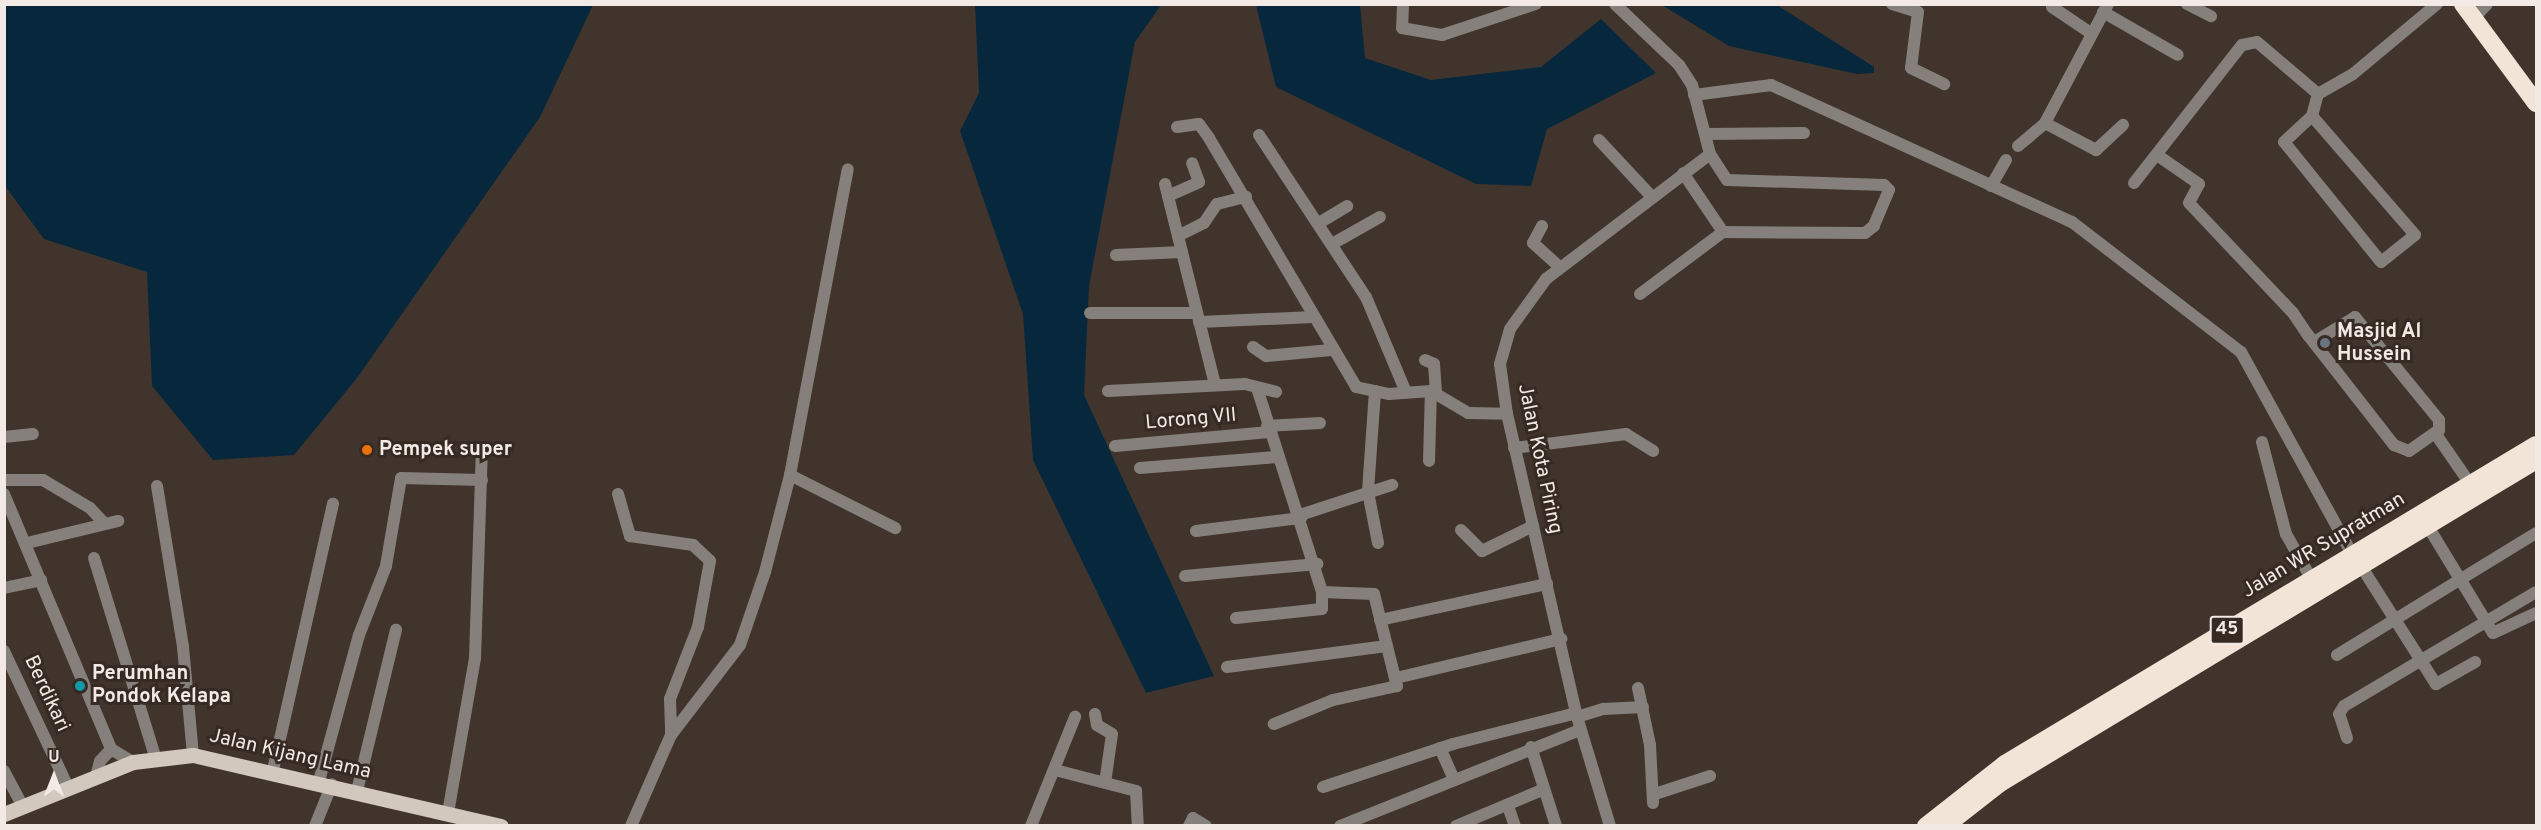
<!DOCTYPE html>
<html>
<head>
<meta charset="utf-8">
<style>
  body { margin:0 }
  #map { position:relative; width:2541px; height:830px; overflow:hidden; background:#41342d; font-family:Overpass,sans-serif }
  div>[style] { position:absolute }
  .water>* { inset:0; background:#07283c }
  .minor>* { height:12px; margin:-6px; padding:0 6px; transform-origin:6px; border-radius:6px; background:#85807b }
  .major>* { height:15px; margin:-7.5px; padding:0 7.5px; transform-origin:7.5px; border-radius:7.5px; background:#d3c8bd }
  .highway>* { height:18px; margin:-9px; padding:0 9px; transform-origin:9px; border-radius:9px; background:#f2e5d7 }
  .dots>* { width:16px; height:16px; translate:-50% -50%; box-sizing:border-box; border:3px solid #372a23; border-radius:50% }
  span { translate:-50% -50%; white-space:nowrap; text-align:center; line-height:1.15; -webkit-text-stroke:6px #372a23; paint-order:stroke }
  .shield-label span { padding:2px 4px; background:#372a23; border:2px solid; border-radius:4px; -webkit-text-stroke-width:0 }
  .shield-label { font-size:18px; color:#f3eae6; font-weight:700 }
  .poi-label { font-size:20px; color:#f3eae6; font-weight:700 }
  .left { translate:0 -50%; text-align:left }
  .street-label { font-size:20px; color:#f3eae6 }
  .frame { position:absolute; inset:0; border:6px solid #f3eae6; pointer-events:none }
  .north { position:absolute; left:24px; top:746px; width:60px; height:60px; -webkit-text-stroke:4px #372a23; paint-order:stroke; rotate:0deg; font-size:16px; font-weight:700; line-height:24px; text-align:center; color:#f3eae6 }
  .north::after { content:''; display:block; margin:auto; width:21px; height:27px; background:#f3eae6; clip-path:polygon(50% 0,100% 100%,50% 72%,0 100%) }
</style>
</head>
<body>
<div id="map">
  <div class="water">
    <div style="clip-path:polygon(5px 4px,593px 4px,593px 5px,540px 117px,357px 378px,294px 455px,213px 460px,152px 386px,147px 272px,44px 239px,5px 186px)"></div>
    <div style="clip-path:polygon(975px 5px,1161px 5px,1135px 42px,1089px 286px,1084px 395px,1214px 676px,1146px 693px,1033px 460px,1023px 314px,960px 131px,979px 93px)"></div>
    <div style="clip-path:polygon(1256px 5px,1360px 5px,1365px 58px,1431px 80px,1541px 67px,1601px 19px,1656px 73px,1547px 129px,1531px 186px,1476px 184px,1276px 87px)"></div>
    <div style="clip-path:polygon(1662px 5px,1777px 5px,1874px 67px,1874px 73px,1857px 74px,1729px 46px)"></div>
  </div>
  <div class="minor">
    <div style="left:1403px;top:4px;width:24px;rotate:92deg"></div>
    <div style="left:1402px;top:28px;width:41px;rotate:9.9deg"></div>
    <div style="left:1442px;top:35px;width:99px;rotate:-18.3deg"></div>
    <div style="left:1892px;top:4px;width:27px;rotate:17deg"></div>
    <div style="left:1918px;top:12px;width:56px;rotate:97.1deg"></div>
    <div style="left:1911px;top:68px;width:37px;rotate:26deg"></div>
    <div style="left:2187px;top:4px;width:27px;rotate:27deg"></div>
    <div style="left:2052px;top:7px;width:48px;rotate:34deg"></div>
    <div style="left:2103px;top:12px;width:86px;rotate:29.8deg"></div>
    <div style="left:2474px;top:18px;width:19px;rotate:-47deg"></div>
    <div style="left:1694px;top:95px;width:78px;rotate:-7.4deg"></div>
    <div style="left:1771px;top:85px;width:331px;rotate:24.5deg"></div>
    <div style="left:2072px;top:222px;width:213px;rotate:37.6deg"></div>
    <div style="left:2241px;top:352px;width:230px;rotate:61.2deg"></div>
    <div style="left:2312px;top:116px;width:157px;rotate:49.1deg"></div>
    <div style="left:2415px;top:235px;width:43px;rotate:141.5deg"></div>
    <div style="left:2381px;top:262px;width:154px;rotate:-128.9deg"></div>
    <div style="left:2284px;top:142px;width:38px;rotate:-43deg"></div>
    <div style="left:2312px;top:116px;width:23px;rotate:-75deg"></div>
    <div style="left:2045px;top:123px;width:58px;rotate:27.9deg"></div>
    <div style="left:2096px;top:150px;width:37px;rotate:-43deg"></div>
    <div style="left:1177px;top:127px;width:22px;rotate:-8deg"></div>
    <div style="left:1199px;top:124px;width:17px;rotate:54deg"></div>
    <div style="left:1209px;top:138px;width:289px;rotate:59.4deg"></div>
    <div style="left:1356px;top:387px;width:34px;rotate:12deg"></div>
    <div style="left:1389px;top:394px;width:42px;rotate:-4.1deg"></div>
    <div style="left:1431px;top:391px;width:43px;rotate:30.7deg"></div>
    <div style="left:1468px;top:413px;width:39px;rotate:1deg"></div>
    <div style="left:1706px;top:134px;width:98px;rotate:-0.6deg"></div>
    <div style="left:1259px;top:135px;width:194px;rotate:56.6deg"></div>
    <div style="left:1366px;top:297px;width:103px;rotate:67.2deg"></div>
    <div style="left:1599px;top:140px;width:76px;rotate:47.1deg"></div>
    <div style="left:2018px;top:146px;width:35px;rotate:-40deg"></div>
    <div style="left:2045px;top:123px;width:135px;rotate:-62.1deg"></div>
    <div style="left:1710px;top:154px;width:31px;rotate:57deg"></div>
    <div style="left:1727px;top:180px;width:157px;rotate:1.8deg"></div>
    <div style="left:1884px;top:185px;width:7px;rotate:45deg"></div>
    <div style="left:1889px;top:190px;width:39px;rotate:113deg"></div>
    <div style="left:1874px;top:226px;width:11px;rotate:142deg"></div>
    <div style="left:1865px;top:233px;width:142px;rotate:-179.6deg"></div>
    <div style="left:2157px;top:155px;width:51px;rotate:34.6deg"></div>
    <div style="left:2199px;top:184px;width:21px;rotate:118deg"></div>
    <div style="left:2189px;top:203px;width:151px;rotate:46.6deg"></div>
    <div style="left:2293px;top:313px;width:27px;rotate:56deg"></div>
    <div style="left:2308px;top:335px;width:140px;rotate:52deg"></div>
    <div style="left:2394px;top:445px;width:16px;rotate:22deg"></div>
    <div style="left:2409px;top:451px;width:37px;rotate:-35deg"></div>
    <div style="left:2439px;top:430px;width:10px;rotate:-90deg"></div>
    <div style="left:2439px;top:420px;width:133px;rotate:-129.2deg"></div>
    <div style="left:2355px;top:317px;width:48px;rotate:148.6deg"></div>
    <div style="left:2134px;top:183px;width:175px;rotate:-52deg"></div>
    <div style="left:2242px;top:45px;width:15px;rotate:-11deg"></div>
    <div style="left:2257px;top:42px;width:80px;rotate:40.4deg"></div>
    <div style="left:2318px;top:94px;width:40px;rotate:-29.7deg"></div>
    <div style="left:2353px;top:74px;width:109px;rotate:-39.8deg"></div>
    <div style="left:1165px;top:184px;width:206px;rotate:76deg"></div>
    <div style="left:1991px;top:186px;width:30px;rotate:-60deg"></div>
    <div style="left:1168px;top:196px;width:34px;rotate:-24deg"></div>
    <div style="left:1199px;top:182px;width:20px;rotate:-110deg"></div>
    <div style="left:1319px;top:223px;width:33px;rotate:-31deg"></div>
    <div style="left:1542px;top:226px;width:19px;rotate:118deg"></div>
    <div style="left:1533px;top:243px;width:36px;rotate:42deg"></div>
    <div style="left:1178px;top:236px;width:29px;rotate:-27deg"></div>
    <div style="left:1204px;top:223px;width:23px;rotate:-56deg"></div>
    <div style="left:1217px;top:204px;width:30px;rotate:-14deg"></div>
    <div style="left:1332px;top:244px;width:55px;rotate:-29.4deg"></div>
    <div style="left:1116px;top:255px;width:66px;rotate:-2.6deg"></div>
    <div style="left:1640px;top:294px;width:104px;rotate:-36.8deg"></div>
    <div style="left:1723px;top:232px;width:71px;rotate:-124.1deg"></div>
    <div style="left:1090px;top:313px;width:107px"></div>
    <div style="left:1199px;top:322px;width:114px;rotate:-2.5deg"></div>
    <div style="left:1253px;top:347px;width:16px;rotate:35deg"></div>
    <div style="left:1266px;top:356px;width:65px;rotate:-5.3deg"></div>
    <div style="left:1425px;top:360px;width:10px;rotate:24deg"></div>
    <div style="left:1434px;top:364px;width:28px;rotate:86deg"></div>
    <div style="left:1257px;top:388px;width:214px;rotate:72.3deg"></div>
    <div style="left:1322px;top:592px;width:52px;rotate:2.2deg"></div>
    <div style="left:1374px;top:594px;width:95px;rotate:76deg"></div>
    <div style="left:1397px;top:686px;width:66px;rotate:167.7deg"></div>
    <div style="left:1333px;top:700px;width:64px;rotate:157.9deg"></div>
    <div style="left:1108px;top:391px;width:137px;rotate:-2.9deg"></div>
    <div style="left:1245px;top:384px;width:32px;rotate:14deg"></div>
    <div style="left:1375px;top:391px;width:101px;rotate:94deg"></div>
    <div style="left:1368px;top:492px;width:52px;rotate:78.9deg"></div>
    <div style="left:1267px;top:426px;width:53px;rotate:-3.2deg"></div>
    <div style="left:2435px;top:433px;width:63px;rotate:55.3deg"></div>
    <div style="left:4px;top:437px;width:29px;rotate:-6deg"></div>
    <div style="left:2262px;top:442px;width:95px;rotate:75.4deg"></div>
    <div style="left:2286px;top:534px;width:53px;rotate:60.5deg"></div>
    <div style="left:1115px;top:446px;width:155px;rotate:-5.2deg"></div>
    <div style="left:1514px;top:448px;width:113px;rotate:-7.1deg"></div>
    <div style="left:1626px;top:434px;width:32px;rotate:32deg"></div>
    <div style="left:1429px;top:461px;width:70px;rotate:-88.4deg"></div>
    <div style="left:1140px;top:468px;width:138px;rotate:-4.6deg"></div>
    <div style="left:790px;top:475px;width:118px;rotate:26.8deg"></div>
    <div style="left:4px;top:480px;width:39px"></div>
    <div style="left:43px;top:480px;width:55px;rotate:30.8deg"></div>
    <div style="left:90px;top:508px;width:21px;rotate:47deg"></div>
    <div style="left:157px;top:486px;width:163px;rotate:80.8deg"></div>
    <div style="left:183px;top:647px;width:108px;rotate:84.7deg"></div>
    <div style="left:4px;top:494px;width:277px;rotate:67.2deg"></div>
    <div style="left:618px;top:494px;width:44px;rotate:74.1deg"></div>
    <div style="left:630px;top:536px;width:64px;rotate:8.1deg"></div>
    <div style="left:693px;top:545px;width:23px;rotate:43deg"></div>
    <div style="left:710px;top:561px;width:67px;rotate:100.3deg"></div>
    <div style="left:698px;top:627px;width:77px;rotate:111.3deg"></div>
    <div style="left:670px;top:699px;width:36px;rotate:88deg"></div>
    <div style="left:1300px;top:515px;width:97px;rotate:-18.1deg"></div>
    <div style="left:2424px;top:520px;width:132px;rotate:58.6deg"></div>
    <div style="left:2493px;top:633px;width:47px;rotate:-24.9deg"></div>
    <div style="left:1461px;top:530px;width:30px;rotate:45deg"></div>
    <div style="left:1482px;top:551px;width:57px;rotate:-26.1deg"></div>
    <div style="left:1196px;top:531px;width:106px;rotate:-7.1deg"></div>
    <div style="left:27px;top:543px;width:94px;rotate:-13.6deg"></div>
    <div style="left:94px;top:558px;width:207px;rotate:72.9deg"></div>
    <div style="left:2361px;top:566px;width:140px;rotate:57.6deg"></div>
    <div style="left:2436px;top:684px;width:45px;rotate:-29.4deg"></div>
    <div style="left:1185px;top:576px;width:133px;rotate:-5.2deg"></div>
    <div style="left:4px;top:588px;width:38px;rotate:-12deg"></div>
    <div style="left:1236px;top:618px;width:86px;rotate:-6deg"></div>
    <div style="left:1322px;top:609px;width:17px;rotate:-90deg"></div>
    <div style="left:1380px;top:620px;width:171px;rotate:-12.2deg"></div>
    <div style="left:4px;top:651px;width:150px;rotate:64.8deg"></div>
    <div style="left:2337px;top:655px;width:233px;rotate:-31.5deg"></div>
    <div style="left:1227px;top:667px;width:161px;rotate:-7.5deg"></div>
    <div style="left:1396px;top:678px;width:170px;rotate:-13.3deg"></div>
    <div style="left:1638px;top:688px;width:58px;rotate:78.1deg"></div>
    <div style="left:1650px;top:745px;width:58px;rotate:87deg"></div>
    <div style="left:1095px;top:714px;width:11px;rotate:80deg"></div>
    <div style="left:1097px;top:725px;width:17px;rotate:31deg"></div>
    <div style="left:1112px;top:734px;width:49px;rotate:98.1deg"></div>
    <div style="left:1577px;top:717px;width:28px;rotate:-17deg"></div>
    <div style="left:1604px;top:709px;width:39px;rotate:-3deg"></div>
    <div style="left:2347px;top:738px;width:25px;rotate:-108deg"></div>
    <div style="left:2339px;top:714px;width:9px;rotate:-58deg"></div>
    <div style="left:2344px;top:706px;width:223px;rotate:-30.7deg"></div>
    <div style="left:1531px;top:747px;width:83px;rotate:72.4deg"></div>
    <div style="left:1440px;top:748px;width:34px;rotate:66deg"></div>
    <div style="left:273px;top:770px;width:273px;rotate:-77.3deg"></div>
    <div style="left:1055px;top:770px;width:84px;rotate:14.5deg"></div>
    <div style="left:1136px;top:791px;width:35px;rotate:87deg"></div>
    <div style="left:4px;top:771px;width:40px;rotate:62deg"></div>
    <div style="left:96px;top:777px;width:16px;rotate:-76deg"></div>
    <div style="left:100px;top:761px;width:16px;rotate:-47deg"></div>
    <div style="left:111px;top:749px;width:26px;rotate:31deg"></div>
    <div style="left:319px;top:781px;width:151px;rotate:-74.7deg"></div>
    <div style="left:359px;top:635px;width:74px;rotate:-68.6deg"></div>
    <div style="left:386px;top:566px;width:89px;rotate:-80.3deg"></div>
    <div style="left:401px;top:478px;width:81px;rotate:1.4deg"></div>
    <div style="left:1323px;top:787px;width:137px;rotate:-18.3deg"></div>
    <div style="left:1453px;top:744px;width:127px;rotate:-14.1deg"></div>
    <div style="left:357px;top:791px;width:166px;rotate:-76.4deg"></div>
    <div style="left:1655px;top:794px;width:58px;rotate:-18.1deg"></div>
    <div style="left:1508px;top:806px;width:21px;rotate:71deg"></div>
    <div style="left:448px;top:813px;width:157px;rotate:-80.1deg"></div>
    <div style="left:475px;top:658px;width:207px;rotate:-88.1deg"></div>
    <div style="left:315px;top:826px;width:45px;rotate:-68deg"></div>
    <div style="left:631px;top:826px;width:99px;rotate:-66.3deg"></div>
    <div style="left:671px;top:735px;width:113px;rotate:-52.5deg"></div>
    <div style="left:740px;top:645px;width:77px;rotate:-71.1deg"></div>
    <div style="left:765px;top:572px;width:100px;rotate:-75.5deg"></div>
    <div style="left:790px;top:475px;width:311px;rotate:-79.3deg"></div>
    <div style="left:1031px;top:826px;width:118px;rotate:-68deg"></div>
    <div style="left:1189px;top:826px;width:9px;rotate:-63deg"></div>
    <div style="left:1193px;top:818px;width:15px;rotate:32deg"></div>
    <div style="left:1340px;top:826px;width:258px;rotate:-21.8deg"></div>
    <div style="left:1456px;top:826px;width:93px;rotate:-22.7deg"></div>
    <div style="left:1610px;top:826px;width:114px;rotate:-106.8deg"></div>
    <div style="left:1577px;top:717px;width:311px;rotate:-103deg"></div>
    <div style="left:1507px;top:414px;width:50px;rotate:-98deg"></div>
    <div style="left:1500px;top:364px;width:36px;rotate:-74deg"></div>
    <div style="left:1510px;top:329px;width:62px;rotate:-54.2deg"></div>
    <div style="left:1546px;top:279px;width:206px;rotate:-37.3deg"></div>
    <div style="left:1710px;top:154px;width:71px;rotate:-104.6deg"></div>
    <div style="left:1692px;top:85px;width:24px;rotate:-123deg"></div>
    <div style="left:1679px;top:65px;width:88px;rotate:-136.4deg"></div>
  </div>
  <div class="major">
    <div style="left:4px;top:814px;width:139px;rotate:-22deg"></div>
    <div style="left:133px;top:762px;width:60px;rotate:-6.7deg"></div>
    <div style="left:193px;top:755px;width:316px;rotate:13deg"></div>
  </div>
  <div class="highway">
    <div style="left:2463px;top:4px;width:123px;rotate:53.6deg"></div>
    <div style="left:1926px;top:826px;width:100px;rotate:-38.1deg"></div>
    <div style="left:2005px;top:764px;width:619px;rotate:-31deg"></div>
    <div style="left:1945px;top:826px;width:70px;rotate:-38deg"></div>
    <div style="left:2000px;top:783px;width:626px;rotate:-31.07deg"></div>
  </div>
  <div class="dots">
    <div style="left:2325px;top:343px;background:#6b7280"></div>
    <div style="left:367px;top:450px;background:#e8710a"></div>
    <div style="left:80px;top:686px;background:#0f9aa8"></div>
  </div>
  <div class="shield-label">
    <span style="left:2227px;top:630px">45</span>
  </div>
  <div class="poi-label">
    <span class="left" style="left:2337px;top:344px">Masjid Al<br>Hussein</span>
    <span class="left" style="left:379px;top:450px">Pempek super</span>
    <span class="left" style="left:92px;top:686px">Perumhan<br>Pondok Kelapa</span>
  </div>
  <div class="street-label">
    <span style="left:1191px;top:420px;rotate:-5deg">Lorong VII</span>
    <span style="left:1539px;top:459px;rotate:78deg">Jalan Kota Piring</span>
    <span style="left:2324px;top:546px;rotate:-31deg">Jalan WR Supratman</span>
    <span style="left:46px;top:694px;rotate:65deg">Berdikari</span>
    <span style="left:290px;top:755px;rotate:13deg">Jalan Kijang Lama</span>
  </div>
  <div class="frame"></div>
  <div class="north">U</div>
</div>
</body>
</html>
